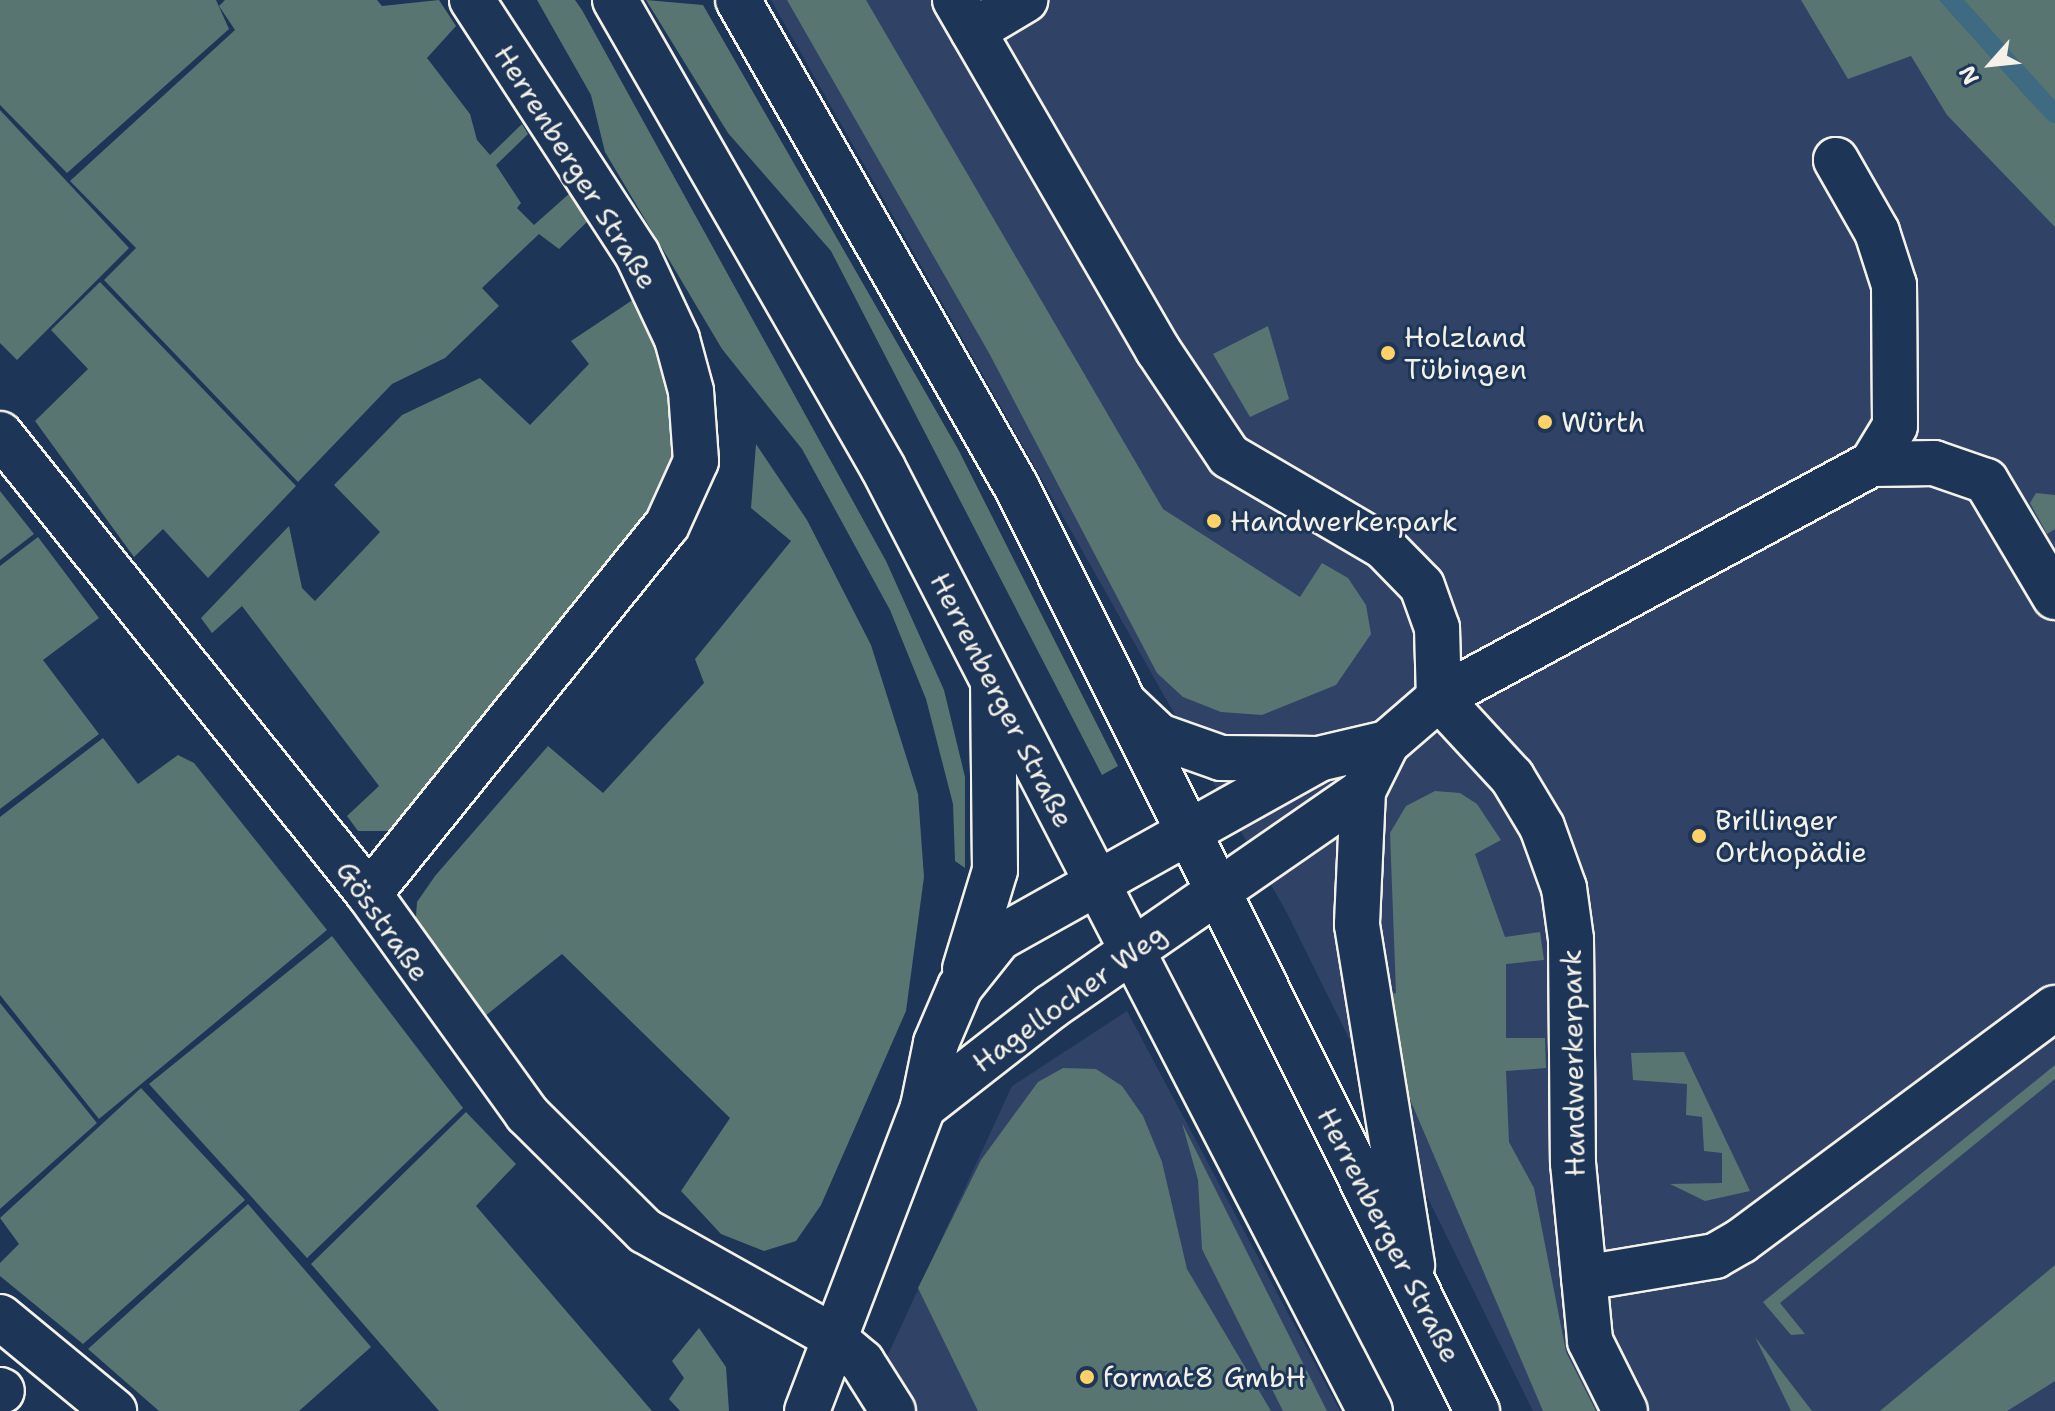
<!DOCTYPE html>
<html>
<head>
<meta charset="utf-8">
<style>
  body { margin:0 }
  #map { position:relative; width:2055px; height:1411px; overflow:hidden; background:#1d3557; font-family:"Shantell Sans",sans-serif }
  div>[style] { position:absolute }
  .built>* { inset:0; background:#304367 }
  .green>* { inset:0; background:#587572 }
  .water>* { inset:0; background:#3e6a82 }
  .stream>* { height:18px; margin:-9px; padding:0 9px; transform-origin:9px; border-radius:9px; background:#3e6a82 }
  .roads { filter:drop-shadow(2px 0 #f4f1e8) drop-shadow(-2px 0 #f4f1e8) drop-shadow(0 2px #f4f1e8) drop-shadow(0 -2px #f4f1e8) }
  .minor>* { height:44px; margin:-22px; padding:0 22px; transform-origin:22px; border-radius:22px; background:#1d3557 }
  .major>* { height:44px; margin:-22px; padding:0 22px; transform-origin:22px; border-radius:22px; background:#1d3557 }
  .dots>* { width:22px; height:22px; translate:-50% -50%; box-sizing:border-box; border:4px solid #1d3557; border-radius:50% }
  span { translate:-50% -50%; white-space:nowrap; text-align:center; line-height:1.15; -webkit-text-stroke:6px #1d3557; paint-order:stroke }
  .street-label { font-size:28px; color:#f4f1e8 }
  .poi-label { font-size:28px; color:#f4f1e8 }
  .left { translate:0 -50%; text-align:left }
  .north { position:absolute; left:1951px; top:24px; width:80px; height:80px; -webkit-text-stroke:6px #1d3557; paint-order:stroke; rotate:243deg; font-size:22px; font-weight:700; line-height:32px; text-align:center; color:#f4f1e8 }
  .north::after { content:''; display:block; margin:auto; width:28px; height:36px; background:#f4f1e8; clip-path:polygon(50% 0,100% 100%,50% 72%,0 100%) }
</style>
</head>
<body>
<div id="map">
  <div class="built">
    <div style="clip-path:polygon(771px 0,1886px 0,2055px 189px,2055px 1411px,1533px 1411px,1287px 913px)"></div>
    <div style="clip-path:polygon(1127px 1011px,1340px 1411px,862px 1411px,1012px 1086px)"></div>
  </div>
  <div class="green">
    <div style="clip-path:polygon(0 0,216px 0,229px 29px,67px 173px,0 105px)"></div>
    <div style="clip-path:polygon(225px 0,377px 0,382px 6px,439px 0,456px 26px,427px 58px,470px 114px,477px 140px,490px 155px,522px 124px,528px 134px,496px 165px,521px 203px,517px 208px,534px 225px,570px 193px,588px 221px,559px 249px,539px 234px,482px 288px,499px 306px,445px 358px,392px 384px,298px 482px,104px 280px,136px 248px,70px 181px,235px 30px,219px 6px)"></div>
    <div style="clip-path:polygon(537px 0,575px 0,582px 10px,886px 561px,944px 690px,965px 777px,965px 868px,955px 861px,953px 804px,926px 699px,890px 610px,802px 449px,722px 349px,605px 152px,591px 95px)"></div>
    <div style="clip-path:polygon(646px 0,703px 5px,958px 449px,1118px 766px,1102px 775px,831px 251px,728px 133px)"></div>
    <div style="clip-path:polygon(787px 0,866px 0,1163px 509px,1300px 597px,1322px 563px,1348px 578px,1366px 605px,1371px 634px,1336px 685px,1262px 715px,1221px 712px,1183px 697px,1157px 673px,989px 353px)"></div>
    <div style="clip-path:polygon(1801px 0,2055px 0,2055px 227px,1947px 115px,1911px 56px,1848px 79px)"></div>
    <div style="clip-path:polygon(0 110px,129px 248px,17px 360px,0 343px)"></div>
    <div style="clip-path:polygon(100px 282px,296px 486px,208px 578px,163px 529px,134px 557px,35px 421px,88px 369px,51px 330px)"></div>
    <div style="clip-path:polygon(634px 299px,668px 358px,680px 437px,659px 508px,395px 831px,358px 831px,347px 816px,379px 786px,242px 606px,212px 633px,201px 618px,289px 526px,302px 588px,315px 601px,380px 532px,334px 485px,402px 415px,480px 378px,530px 425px,589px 364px,571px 341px)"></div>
    <div style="clip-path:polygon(1268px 326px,1289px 399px,1250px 417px,1213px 354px)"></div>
    <div style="clip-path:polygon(756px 444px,807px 520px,871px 645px,918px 794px,924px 877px,906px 1011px,821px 1205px,796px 1241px,764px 1251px,721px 1234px,681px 1191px,730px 1118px,562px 954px,479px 1021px,415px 930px,417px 902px,435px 876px,548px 746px,603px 793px,704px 683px,695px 659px,791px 541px,751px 508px)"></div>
    <div style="clip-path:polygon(0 491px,34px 534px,0 560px)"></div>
    <div style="clip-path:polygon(2036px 493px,2055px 495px,2055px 529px,2047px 534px,2030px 503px)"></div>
    <div style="clip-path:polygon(38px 537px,99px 618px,43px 660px,99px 734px,0 809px,0 566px)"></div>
    <div style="clip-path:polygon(103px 738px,138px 784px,178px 755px,194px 763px,327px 930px,99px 1119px,0 995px,0 817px)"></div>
    <div style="clip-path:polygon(1435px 791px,1460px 793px,1477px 804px,1501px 840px,1475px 854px,1505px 937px,1540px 932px,1544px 960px,1506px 964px,1506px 1038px,1545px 1038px,1546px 1068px,1506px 1071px,1509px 1142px,1534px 1188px,1566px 1352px,1596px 1411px,1543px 1411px,1400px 1076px,1381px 996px,1396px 993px,1390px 833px,1406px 806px)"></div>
    <div style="clip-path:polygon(332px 936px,463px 1108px,307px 1258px,149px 1084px)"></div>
    <div style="clip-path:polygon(0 1003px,97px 1123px,0 1209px)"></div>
    <div style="clip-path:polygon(1684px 1052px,1750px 1191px,1705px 1201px,1670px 1184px,1722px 1183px,1722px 1153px,1704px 1151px,1702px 1117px,1686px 1115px,1687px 1084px,1633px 1080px,1631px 1053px)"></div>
    <div style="clip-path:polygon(2055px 1065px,2055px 1079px,1780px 1303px,1805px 1334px,1791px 1335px,1763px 1302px)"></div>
    <div style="clip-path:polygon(1063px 1068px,1096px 1069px,1122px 1086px,1143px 1116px,1162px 1162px,1187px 1269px,1271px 1411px,978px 1411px,918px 1288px,981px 1160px,1038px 1082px)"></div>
    <div style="clip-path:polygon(141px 1088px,245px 1200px,83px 1344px,0 1276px,0 1263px,19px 1244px,0 1218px)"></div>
    <div style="clip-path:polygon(466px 1112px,516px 1164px,476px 1206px,652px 1411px,439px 1411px,311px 1264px)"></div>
    <div style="clip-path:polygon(1182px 1123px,1327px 1411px,1283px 1411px,1202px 1249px,1198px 1180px)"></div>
    <div style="clip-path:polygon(248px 1204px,371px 1347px,299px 1411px,159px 1411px,88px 1349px)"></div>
    <div style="clip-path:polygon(2055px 1265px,2055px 1381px,2007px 1411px,1880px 1411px)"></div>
    <div style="clip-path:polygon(699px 1328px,726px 1367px,729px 1411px,680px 1411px,669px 1399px,684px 1378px,672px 1361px)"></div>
    <div style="clip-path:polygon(1755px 1337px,1812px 1411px,1791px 1411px)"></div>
  </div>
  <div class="water">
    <div style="clip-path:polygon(1939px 0,1944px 0,2055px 129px)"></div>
  </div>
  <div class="stream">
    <div style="left:1952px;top:0;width:154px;rotate:47.9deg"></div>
  </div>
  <div class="roads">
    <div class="minor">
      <div style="left:955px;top:0;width:405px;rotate:59.9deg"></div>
      <div style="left:1158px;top:350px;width:128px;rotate:56.2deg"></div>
      <div style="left:1229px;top:456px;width:180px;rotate:30.4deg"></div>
      <div style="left:1384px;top:547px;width:54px;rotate:45.7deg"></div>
      <div style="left:1422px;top:586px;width:45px;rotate:70.3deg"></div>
      <div style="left:1437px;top:628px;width:70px;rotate:88.4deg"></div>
      <div style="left:1439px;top:698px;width:69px;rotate:139.1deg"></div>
      <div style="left:1387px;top:743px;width:71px;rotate:166.9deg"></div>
      <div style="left:1318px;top:759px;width:97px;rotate:-179.4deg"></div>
      <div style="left:1221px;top:758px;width:66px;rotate:-160.5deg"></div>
      <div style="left:1159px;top:736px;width:48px;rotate:-136.7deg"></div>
      <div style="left:973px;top:31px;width:61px;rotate:-30.8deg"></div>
      <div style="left:0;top:434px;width:590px;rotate:51.26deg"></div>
      <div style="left:369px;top:894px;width:271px;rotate:54.3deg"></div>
      <div style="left:527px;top:1114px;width:166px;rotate:44.8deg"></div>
      <div style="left:645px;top:1231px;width:212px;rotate:29.3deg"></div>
      <div style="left:830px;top:1335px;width:42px;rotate:40.2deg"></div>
      <div style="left:862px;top:1362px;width:58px;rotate:57.7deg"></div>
      <div style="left:1872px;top:464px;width:62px;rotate:-0.9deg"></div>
      <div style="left:1934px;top:463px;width:55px;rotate:19.1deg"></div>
      <div style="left:1986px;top:481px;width:135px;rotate:59.3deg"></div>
      <div style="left:1439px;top:698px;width:492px;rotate:-28.4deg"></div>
      <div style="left:1872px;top:464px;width:44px;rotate:-58.8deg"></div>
      <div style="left:1895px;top:426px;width:141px;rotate:-90.4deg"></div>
      <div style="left:1894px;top:285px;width:56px;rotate:-107.8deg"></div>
      <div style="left:1877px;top:232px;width:83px;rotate:-119.7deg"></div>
      <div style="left:1439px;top:698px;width:108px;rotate:47.3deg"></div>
      <div style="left:1512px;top:777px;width:58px;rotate:59deg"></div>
      <div style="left:1542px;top:827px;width:65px;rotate:70.2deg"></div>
      <div style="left:1564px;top:888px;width:51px;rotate:82.2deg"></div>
      <div style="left:1571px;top:939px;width:224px;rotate:89.5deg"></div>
      <div style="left:1573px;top:1163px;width:179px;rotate:84.5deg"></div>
      <div style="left:1590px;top:1341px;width:78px;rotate:63.4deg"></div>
      <div style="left:1387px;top:743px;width:54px;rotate:116.6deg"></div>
      <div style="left:1363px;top:791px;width:134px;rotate:92.6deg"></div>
      <div style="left:1357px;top:925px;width:345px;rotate:80.8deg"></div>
      <div style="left:369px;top:894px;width:474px;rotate:-51.1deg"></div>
      <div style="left:667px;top:525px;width:70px;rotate:-65.6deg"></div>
      <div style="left:696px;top:461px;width:70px;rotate:-94.1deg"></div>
      <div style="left:691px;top:391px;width:54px;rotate:-105.1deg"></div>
      <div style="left:677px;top:339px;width:94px;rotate:-115.2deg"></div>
      <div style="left:637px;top:254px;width:303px;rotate:-123deg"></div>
      <div style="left:965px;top:969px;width:103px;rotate:-73.1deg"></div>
      <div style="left:995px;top:870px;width:186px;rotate:-90.6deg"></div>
      <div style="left:923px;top:1107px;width:162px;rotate:-38deg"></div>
      <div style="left:1051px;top:1007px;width:379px;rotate:-34.7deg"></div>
      <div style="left:1584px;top:1278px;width:133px;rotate:-9.5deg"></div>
      <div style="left:1715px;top:1256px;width:30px;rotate:-30deg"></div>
      <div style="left:1741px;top:1241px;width:391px;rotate:-36.6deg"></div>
      <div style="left:0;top:1317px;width:148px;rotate:39.5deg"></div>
      <div style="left:0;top:1390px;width:2px;rotate:27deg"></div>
      <div style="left:807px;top:1411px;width:325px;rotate:-69.1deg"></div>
      <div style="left:923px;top:1107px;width:65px;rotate:-78.5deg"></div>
      <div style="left:936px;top:1043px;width:61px;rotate:-66.8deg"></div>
      <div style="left:960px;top:987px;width:63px;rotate:-51.5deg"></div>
      <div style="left:999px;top:938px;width:363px;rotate:-29.2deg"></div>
    </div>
    <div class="major">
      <div style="left:615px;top:0;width:539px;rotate:60.2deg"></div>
      <div style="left:883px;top:468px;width:1061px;rotate:62.69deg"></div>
      <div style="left:738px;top:0;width:560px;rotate:60.23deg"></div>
      <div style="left:1016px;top:486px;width:1034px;rotate:63.51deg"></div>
    </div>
  </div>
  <div class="dots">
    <div style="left:1388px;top:353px;background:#ffd166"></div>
    <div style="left:1545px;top:422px;background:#ffd166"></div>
    <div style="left:1214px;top:521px;background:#ffd166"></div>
    <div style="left:1699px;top:836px;background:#ffd166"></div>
    <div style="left:1087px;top:1377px;background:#ffd166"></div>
  </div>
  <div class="street-label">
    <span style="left:576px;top:167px;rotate:58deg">Herrenberger Straße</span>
    <span style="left:1002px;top:700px;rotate:63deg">Herrenberger Straße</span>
    <span style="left:383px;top:921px;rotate:55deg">Gösstraße</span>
    <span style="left:1069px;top:998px;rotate:-36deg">Hagellocher Weg</span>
    <span style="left:1573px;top:1063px;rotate:-91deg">Handwerkerpark</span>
    <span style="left:1389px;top:1235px;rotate:63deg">Herrenberger Straße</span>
  </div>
  <div class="poi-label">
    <span class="left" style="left:1404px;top:353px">Holzland<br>Tübingen</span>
    <span class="left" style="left:1561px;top:422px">Würth</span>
    <span class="left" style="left:1230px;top:521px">Handwerkerpark</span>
    <span class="left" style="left:1715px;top:836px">Brillinger<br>Orthopädie</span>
    <span class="left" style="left:1103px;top:1377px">format8 GmbH</span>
  </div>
  <div class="north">N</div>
</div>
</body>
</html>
